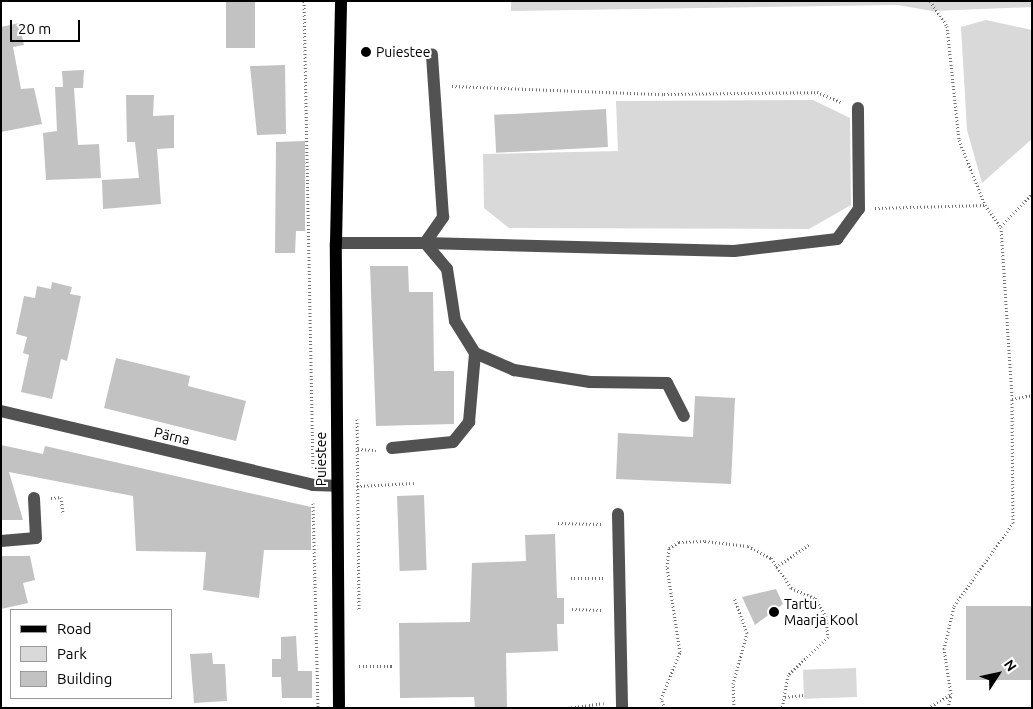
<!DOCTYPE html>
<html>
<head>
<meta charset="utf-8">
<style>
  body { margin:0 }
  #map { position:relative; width:1033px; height:709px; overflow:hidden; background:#fff; font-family:Ubuntu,sans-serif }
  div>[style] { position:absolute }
  .green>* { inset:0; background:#d9d9d9; transform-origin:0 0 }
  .building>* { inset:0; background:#c2c2c2; transform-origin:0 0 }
  .path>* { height:3px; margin-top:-1.5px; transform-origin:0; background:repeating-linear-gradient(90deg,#747474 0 1px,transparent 0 3.5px) }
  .minor>* { height:12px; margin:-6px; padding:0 6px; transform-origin:6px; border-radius:6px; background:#525252 }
  .major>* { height:12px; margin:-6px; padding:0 6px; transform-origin:6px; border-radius:6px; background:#000 }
  .dots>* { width:14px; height:14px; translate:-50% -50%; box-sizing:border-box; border:2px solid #fff; border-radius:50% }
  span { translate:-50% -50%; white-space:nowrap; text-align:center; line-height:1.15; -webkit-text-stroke:4px #fff; paint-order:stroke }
  .poi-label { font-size:14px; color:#000 }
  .left { translate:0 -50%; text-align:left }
  .street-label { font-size:14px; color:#000 }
  .frame { position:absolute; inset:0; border:2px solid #000; pointer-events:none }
  .legend { position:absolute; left:10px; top:609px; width:162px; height:90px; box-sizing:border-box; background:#fff; border:1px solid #999; margin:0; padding:6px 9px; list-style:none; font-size:15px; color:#000 }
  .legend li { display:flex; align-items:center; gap:10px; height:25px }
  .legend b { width:25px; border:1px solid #999 }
  .north { position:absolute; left:973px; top:649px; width:50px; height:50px; -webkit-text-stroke:4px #fff; paint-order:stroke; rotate:55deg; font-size:14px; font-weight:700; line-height:20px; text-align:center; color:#000 }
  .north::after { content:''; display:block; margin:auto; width:18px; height:22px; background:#000; clip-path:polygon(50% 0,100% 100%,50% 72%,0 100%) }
  .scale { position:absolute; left:10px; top:20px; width:70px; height:22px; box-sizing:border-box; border:2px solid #000; border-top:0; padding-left:6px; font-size:15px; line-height:18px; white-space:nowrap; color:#000; -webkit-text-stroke:4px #fff; paint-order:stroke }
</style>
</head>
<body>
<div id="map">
  <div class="green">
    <div style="clip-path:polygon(511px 1px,1032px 1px,1032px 7px,932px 11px,898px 5px,511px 11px)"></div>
    <div style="clip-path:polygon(986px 20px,1032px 30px,1032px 139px,982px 183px,967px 130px,961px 27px)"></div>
    <div style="clip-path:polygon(813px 100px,850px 118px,851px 205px,809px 229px,509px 228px,484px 208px,483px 154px,618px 151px,616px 101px)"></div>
    <div style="left:856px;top:668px;width:29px;height:53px;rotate:88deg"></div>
  </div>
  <div class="building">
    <div style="left:226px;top:1px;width:29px;height:47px"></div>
    <div style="clip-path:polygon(19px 23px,24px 45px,13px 47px,21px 89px,34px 88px,42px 124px,1px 132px,1px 27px)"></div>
    <div style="clip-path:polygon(285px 65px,286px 134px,257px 135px,250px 66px)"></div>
    <div style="clip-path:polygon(84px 70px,83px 88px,74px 88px,78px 145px,99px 144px,101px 178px,46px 180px,43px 133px,57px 131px,55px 87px,63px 87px,62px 71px)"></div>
    <div style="clip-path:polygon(126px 95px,154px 95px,153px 116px,174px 115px,174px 148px,157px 149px,161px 204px,103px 209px,102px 180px,139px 178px,135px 142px,127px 142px)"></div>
    <div style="left:606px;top:109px;width:38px;height:112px;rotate:87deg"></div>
    <div style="clip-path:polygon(305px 141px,305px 231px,296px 231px,295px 253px,275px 253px,276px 142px)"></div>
    <div style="clip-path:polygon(370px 266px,408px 266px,409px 292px,433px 292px,434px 371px,454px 371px,454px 424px,376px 426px)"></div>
    <div style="clip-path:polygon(52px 282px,72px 287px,70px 294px,81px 296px,67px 361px,61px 359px,52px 399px,21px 392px,29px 355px,23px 353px,27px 337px,16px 334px,24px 296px,35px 298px,37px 286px,51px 289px)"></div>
    <div style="clip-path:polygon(116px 358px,190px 376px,188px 386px,246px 401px,236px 441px,104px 408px)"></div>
    <div style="clip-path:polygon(695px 396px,735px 398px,731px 484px,616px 479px,618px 433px,693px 437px)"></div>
    <div style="clip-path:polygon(1px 445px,43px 454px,45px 446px,311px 507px,311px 550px,264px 550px,259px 598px,203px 590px,206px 552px,136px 551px,133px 496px,9px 472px,23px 520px,1px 520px)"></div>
    <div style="left:424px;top:495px;width:75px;height:27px;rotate:88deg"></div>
    <div style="clip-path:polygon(555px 534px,557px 598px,564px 598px,564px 624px,557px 624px,558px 651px,506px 653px,507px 708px,475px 708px,474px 697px,400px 698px,399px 623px,470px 622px,472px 563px,526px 561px,525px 535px)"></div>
    <div style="clip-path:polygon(1px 556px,30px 556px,35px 580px,23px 583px,28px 603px,1px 609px)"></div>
    <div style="clip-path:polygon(776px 589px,783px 604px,755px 625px,742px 597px)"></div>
    <div style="left:1032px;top:606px;width:74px;height:66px;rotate:90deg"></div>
    <div style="clip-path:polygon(296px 636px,298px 671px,312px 671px,312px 698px,282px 698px,281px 677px,272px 677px,272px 659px,281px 659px,281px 637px)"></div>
    <div style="clip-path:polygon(212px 653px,213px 664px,225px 664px,227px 701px,194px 703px,190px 654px)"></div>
  </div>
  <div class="path">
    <div style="left:304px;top:1px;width:466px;rotate:88.9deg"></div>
    <div style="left:930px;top:1px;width:30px;rotate:56deg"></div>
    <div style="left:947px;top:26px;width:115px;rotate:84deg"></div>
    <div style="left:959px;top:140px;width:70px;rotate:68.2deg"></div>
    <div style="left:452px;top:86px;width:212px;rotate:2.2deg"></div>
    <div style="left:664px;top:94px;width:153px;rotate:-0.7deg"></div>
    <div style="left:817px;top:92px;width:26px;rotate:23deg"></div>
    <div style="left:875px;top:208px;width:110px;rotate:-1.6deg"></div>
    <div style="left:985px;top:205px;width:27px;rotate:54deg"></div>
    <div style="left:1001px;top:227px;width:172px;rotate:86.3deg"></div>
    <div style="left:1001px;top:226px;width:45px;rotate:-45.9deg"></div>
    <div style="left:357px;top:419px;width:192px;rotate:89.4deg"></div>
    <div style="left:358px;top:449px;width:18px;rotate:3deg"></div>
    <div style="left:357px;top:486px;width:57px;rotate:-3deg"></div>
    <div style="left:51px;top:498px;width:10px;rotate:-6deg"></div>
    <div style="left:61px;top:497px;width:17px;rotate:83deg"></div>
    <div style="left:313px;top:503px;width:205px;rotate:88.6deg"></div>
    <div style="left:558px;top:523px;width:44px;rotate:1.3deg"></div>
    <div style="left:776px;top:567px;width:41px;rotate:-34.1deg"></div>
    <div style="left:571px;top:578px;width:32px"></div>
    <div style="left:572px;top:609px;width:31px;rotate:2deg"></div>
    <div style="left:359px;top:666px;width:34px"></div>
    <div style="left:785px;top:697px;width:19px;rotate:-6deg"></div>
    <div style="left:568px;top:708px;width:36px;rotate:-8deg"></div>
    <div style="left:665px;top:708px;width:10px;rotate:-114deg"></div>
    <div style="left:661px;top:699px;width:51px;rotate:-68deg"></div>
    <div style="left:680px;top:652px;width:86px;rotate:-98.7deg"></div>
    <div style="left:667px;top:567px;width:19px;rotate:-84deg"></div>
    <div style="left:669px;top:548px;width:12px;rotate:-31deg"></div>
    <div style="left:679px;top:542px;width:26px;rotate:-2deg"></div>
    <div style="left:705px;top:541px;width:43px;rotate:6.6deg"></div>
    <div style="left:748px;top:546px;width:26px;rotate:28deg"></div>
    <div style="left:771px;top:558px;width:36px;rotate:56deg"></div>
    <div style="left:791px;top:588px;width:26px;rotate:23deg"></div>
    <div style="left:815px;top:598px;width:21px;rotate:59deg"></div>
    <div style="left:826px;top:616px;width:21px;rotate:85deg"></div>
    <div style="left:828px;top:637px;width:55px;rotate:136.5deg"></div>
    <div style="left:788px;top:675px;width:34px;rotate:100deg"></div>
    <div style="left:734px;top:708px;width:24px;rotate:-92deg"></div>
    <div style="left:733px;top:684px;width:53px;rotate:-74.6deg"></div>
    <div style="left:747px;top:633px;width:37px;rotate:-110deg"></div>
    <div style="left:928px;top:708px;width:27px;rotate:-31deg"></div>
    <div style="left:948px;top:708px;width:14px;rotate:-78deg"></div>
    <div style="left:951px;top:694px;width:46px;rotate:-98.8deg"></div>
    <div style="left:944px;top:649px;width:44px;rotate:-76.9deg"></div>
    <div style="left:954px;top:606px;width:102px;rotate:-54.6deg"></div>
    <div style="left:1013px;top:523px;width:124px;rotate:-90.5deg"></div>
    <div style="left:1012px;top:399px;width:20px;rotate:-11deg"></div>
  </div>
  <div class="minor">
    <div style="left:336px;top:243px;width:89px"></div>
    <div style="left:425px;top:243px;width:32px;rotate:-55deg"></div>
    <div style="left:443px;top:217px;width:163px;rotate:-93.9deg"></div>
    <div style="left:425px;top:243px;width:309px;rotate:1.5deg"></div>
    <div style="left:734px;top:251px;width:104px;rotate:-6.6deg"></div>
    <div style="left:837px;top:239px;width:37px;rotate:-54deg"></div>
    <div style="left:859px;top:209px;width:101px;rotate:-90.6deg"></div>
    <div style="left:475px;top:353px;width:43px;rotate:23.6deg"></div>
    <div style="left:514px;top:370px;width:77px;rotate:9deg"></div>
    <div style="left:590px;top:382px;width:77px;rotate:0.7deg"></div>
    <div style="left:667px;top:383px;width:37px;rotate:63deg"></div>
    <div style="left:1px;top:411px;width:321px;rotate:13.3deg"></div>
    <div style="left:313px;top:485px;width:23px;rotate:2deg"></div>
    <div style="left:392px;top:448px;width:61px;rotate:-5.6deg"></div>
    <div style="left:453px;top:442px;width:26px;rotate:-51deg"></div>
    <div style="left:469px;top:422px;width:69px;rotate:-85deg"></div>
    <div style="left:475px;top:353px;width:38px;rotate:-122deg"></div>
    <div style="left:455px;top:321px;width:53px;rotate:-98.7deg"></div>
    <div style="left:447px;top:269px;width:34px;rotate:-130deg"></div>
    <div style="left:618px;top:514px;width:194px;rotate:88.8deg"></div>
    <div style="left:1px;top:541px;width:35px;rotate:-5deg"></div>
    <div style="left:36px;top:538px;width:40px;rotate:-92.9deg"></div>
  </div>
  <div class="major">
    <div style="left:339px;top:708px;width:465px;rotate:-90.4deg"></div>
    <div style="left:336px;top:243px;width:242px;rotate:-88.8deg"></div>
  </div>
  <div class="dots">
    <div style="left:366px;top:52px;background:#000"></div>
    <div style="left:774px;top:612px;background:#000"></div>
  </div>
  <div class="poi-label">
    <span class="left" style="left:376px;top:52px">Puiestee</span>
    <span class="left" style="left:784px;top:612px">Tartu<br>Maarja Kool</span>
  </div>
  <div class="street-label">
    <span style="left:172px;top:436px;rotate:13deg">Pärna</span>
    <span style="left:321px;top:459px;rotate:-90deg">Puiestee</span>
  </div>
  <div class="frame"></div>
  <ul class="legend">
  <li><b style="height:6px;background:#000"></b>Road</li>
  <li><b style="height:14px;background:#d9d9d9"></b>Park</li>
  <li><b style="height:14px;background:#c2c2c2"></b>Building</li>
  </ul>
  <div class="north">N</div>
  <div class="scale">20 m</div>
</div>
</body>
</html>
